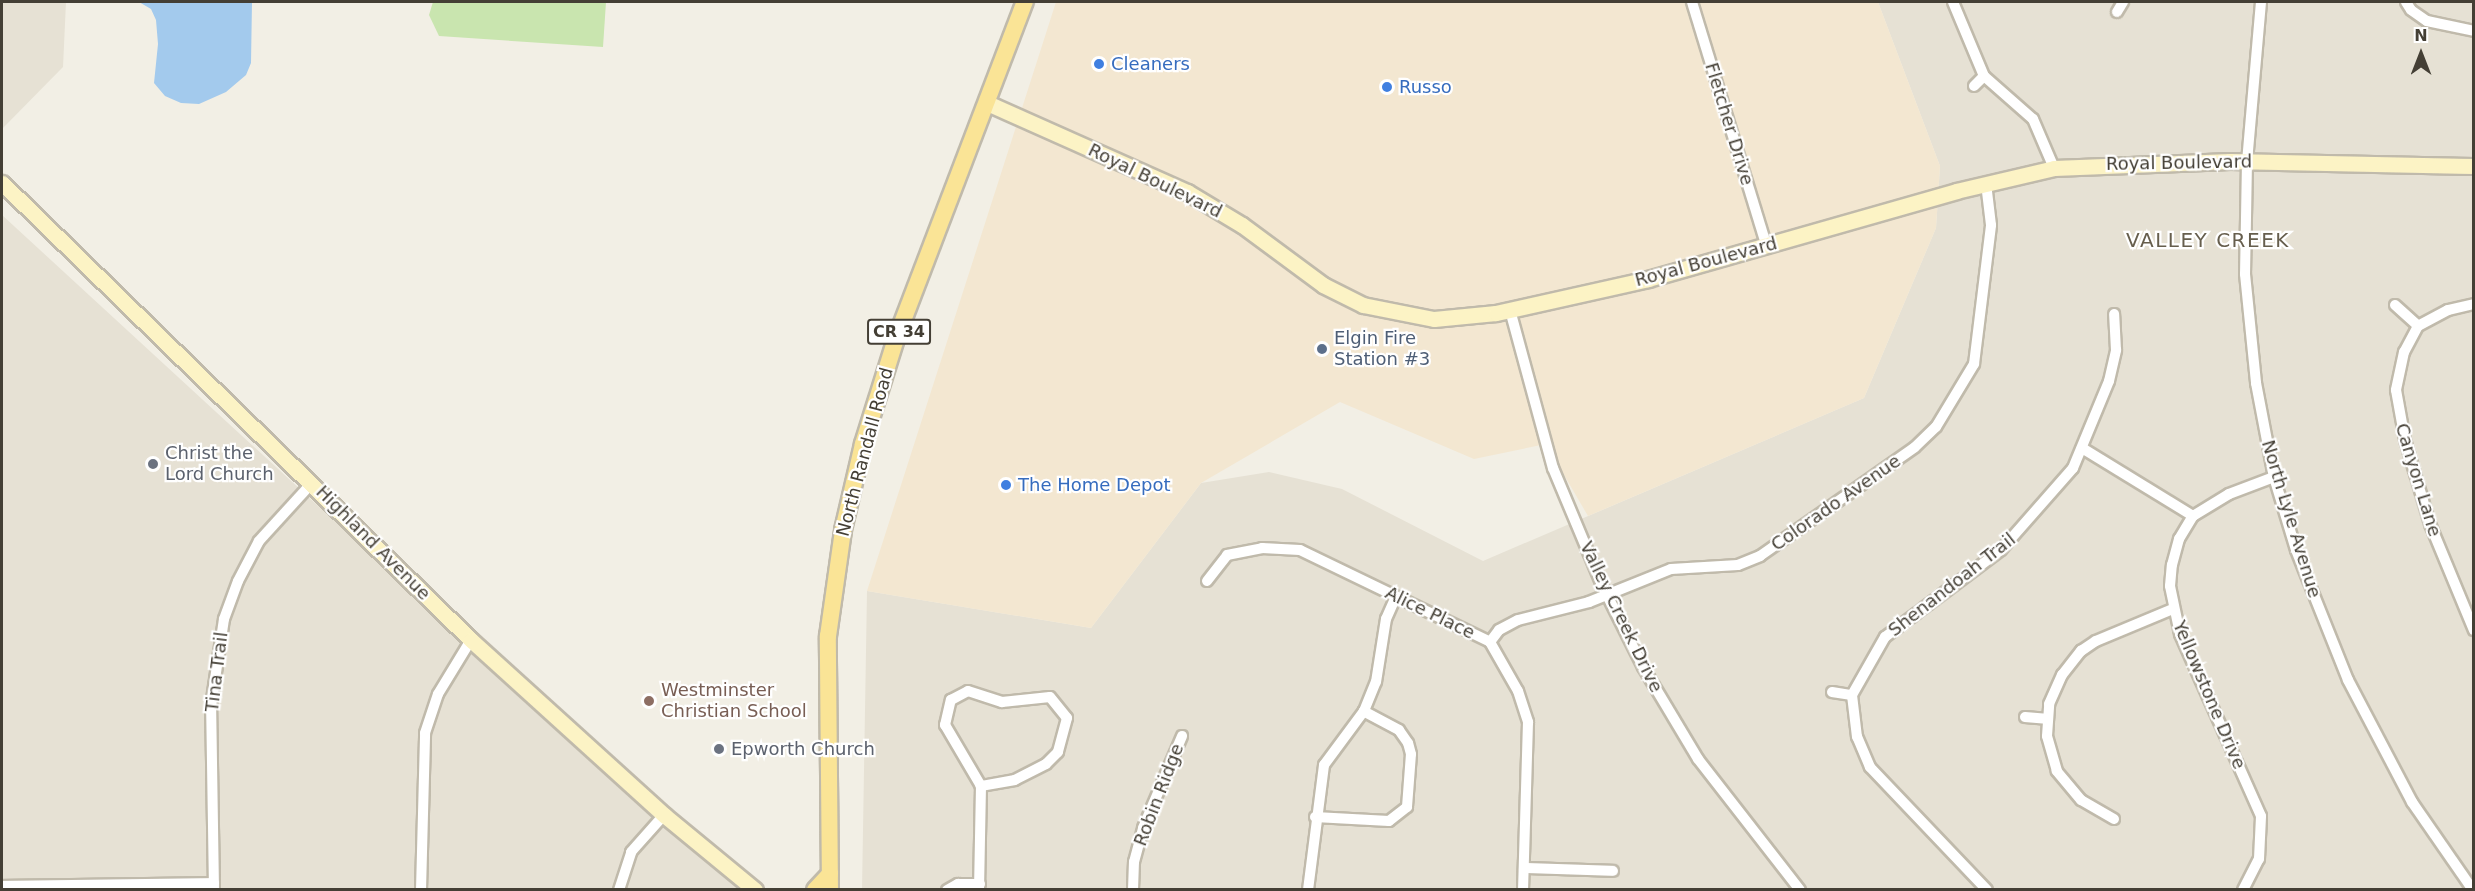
<!DOCTYPE html>
<html>
<head>
<meta charset="utf-8">
<style>
  body { margin:0 }
  #map { position:relative; width:2475px; height:891px; overflow:hidden; background:#f2efe5; font-family:"DejaVu Sans",sans-serif }
  div>[style] { position:absolute }
  .residential>* { inset:0; background:#e6e1d4 }
  .commercial>* { inset:0; background:#f3e7d1 }
  .green>* { inset:0; background:#c9e5af }
  .water>* { inset:0; background:#a3caed }
  .roads { filter:drop-shadow(2px 0 #c0baab) drop-shadow(-2px 0 #c0baab) drop-shadow(0 2px #c0baab) drop-shadow(0 -2px #c0baab) }
  .street>* { height:10px; margin:-5px; padding:0 5px; transform-origin:5px; border-radius:5px; background:#fff }
  .secondary>* { height:15px; margin:-7.5px; padding:0 7.5px; transform-origin:7.5px; border-radius:7.5px; background:#fcf3c5 }
  .primary>* { height:16px; margin:-8px; padding:0 8px; transform-origin:8px; border-radius:8px; background:#fae496 }
  .dots>* { width:16px; height:16px; translate:-50% -50%; box-sizing:border-box; border:3px solid #fff; border-radius:50% }
  span { translate:-50% -50%; white-space:nowrap; text-align:center; line-height:1.15; -webkit-text-stroke:4.5px #fff; paint-order:stroke }
  .shield-label span { padding:2px 4px; background:#fff; border:2px solid; border-radius:4px; -webkit-text-stroke-width:0 }
  .shield-label { font-size:16px; color:#443f35; font-weight:700 }
  .shop-label { font-size:18px; color:#366cbe }
  .left { translate:0 -50%; text-align:left }
  .street-label { font-size:18px; color:#443f35 }
  .service-label { font-size:18px; color:#4e5e75 }
  .worship-label { font-size:18px; color:#5b616d }
  .education-label { font-size:18px; color:#785e54 }
  .neighbourhood-label { font-size:20px; color:#665e4d; letter-spacing:1.5px }
  .frame { position:absolute; inset:0; border:3px solid #443f35; pointer-events:none }
  .north { position:absolute; left:2391px; top:24px; width:60px; height:60px; -webkit-text-stroke:4px #fff; paint-order:stroke; rotate:0deg; font-size:16px; font-weight:700; line-height:24px; text-align:center; color:#443f35 }
  .north::after { content:''; display:block; margin:auto; width:21px; height:27px; background:#443f35; clip-path:polygon(50% 0,100% 100%,50% 72%,0 100%) }
</style>
</head>
<body>
<div id="map">
  <div class="residential">
    <div style="clip-path:polygon(2px 2px,66px 2px,63px 67px,2px 129px)"></div>
    <div style="clip-path:polygon(1878px 2px,2473px 2px,2473px 889px,862px 890px,867px 591px,1091px 628px,1201px 483px,1269px 472px,1342px 489px,1483px 561px,1864px 398px,1936px 228px,1940px 166px)"></div>
    <div style="clip-path:polygon(2px 215px,340px 526px,750px 889px,2px 889px)"></div>
  </div>
  <div class="commercial">
    <div style="clip-path:polygon(1056px 2px,1878px 2px,1940px 166px,1936px 228px,1864px 398px,1588px 516px,1546px 444px,1474px 459px,1340px 402px,1201px 483px,1091px 628px,867px 591px)"></div>
  </div>
  <div class="green">
    <div style="clip-path:polygon(433px 2px,606px 2px,603px 47px,439px 36px,429px 15px)"></div>
  </div>
  <div class="water">
    <div style="clip-path:polygon(139px 2px,252px 2px,251px 63px,246px 75px,226px 92px,199px 104px,181px 103px,165px 96px,154px 83px,158px 44px,156px 20px,151px 9px)"></div>
  </div>
  <div class="roads">
    <div class="street">
      <div style="left:1692px;top:2px;width:256px;rotate:73deg"></div>
      <div style="left:1953px;top:2px;width:80px;rotate:67.3deg"></div>
      <div style="left:1984px;top:76px;width:65px;rotate:41.3deg"></div>
      <div style="left:2033px;top:119px;width:53px;rotate:66.8deg"></div>
      <div style="left:2261px;top:2px;width:160px;rotate:95deg"></div>
      <div style="left:2247px;top:161px;width:113px;rotate:91deg"></div>
      <div style="left:2245px;top:274px;width:110px;rotate:84.2deg"></div>
      <div style="left:2256px;top:383px;width:96px;rotate:79.2deg"></div>
      <div style="left:2274px;top:477px;width:76px;rotate:73.2deg"></div>
      <div style="left:2296px;top:550px;width:140px;rotate:68.2deg"></div>
      <div style="left:2348px;top:680px;width:138px;rotate:62.3deg"></div>
      <div style="left:2412px;top:802px;width:107px;rotate:55.3deg"></div>
      <div style="left:2406px;top:2px;width:9px;rotate:58deg"></div>
      <div style="left:2411px;top:10px;width:19px;rotate:35deg"></div>
      <div style="left:2427px;top:21px;width:48px;rotate:12deg"></div>
      <div style="left:2117px;top:12px;width:12px;rotate:-59deg"></div>
      <div style="left:1974px;top:86px;width:14px;rotate:-45deg"></div>
      <div style="left:2474px;top:304px;width:27px;rotate:167deg"></div>
      <div style="left:2448px;top:310px;width:34px;rotate:152deg"></div>
      <div style="left:2418px;top:326px;width:30px;rotate:118deg"></div>
      <div style="left:2404px;top:352px;width:39px;rotate:102deg"></div>
      <div style="left:2396px;top:390px;width:51px;rotate:79.8deg"></div>
      <div style="left:2405px;top:440px;width:88px;rotate:73.4deg"></div>
      <div style="left:2430px;top:524px;width:115px;rotate:67.5deg"></div>
      <div style="left:2395px;top:305px;width:31px;rotate:42deg"></div>
      <div style="left:1510px;top:310px;width:164px;rotate:74.8deg"></div>
      <div style="left:1553px;top:468px;width:125px;rotate:67.3deg"></div>
      <div style="left:1601px;top:583px;width:94px;rotate:63.4deg"></div>
      <div style="left:1643px;top:667px;width:107px;rotate:59.1deg"></div>
      <div style="left:1698px;top:759px;width:166px;rotate:52.1deg"></div>
      <div style="left:2082px;top:448px;width:130px;rotate:31.5deg"></div>
      <div style="left:1207px;top:581px;width:33px;rotate:-52deg"></div>
      <div style="left:1227px;top:555px;width:36px;rotate:-11deg"></div>
      <div style="left:1262px;top:548px;width:38px;rotate:3deg"></div>
      <div style="left:1300px;top:550px;width:211px;rotate:25.8deg"></div>
      <div style="left:1490px;top:642px;width:56px;rotate:60.3deg"></div>
      <div style="left:1518px;top:691px;width:33px;rotate:72deg"></div>
      <div style="left:1528px;top:722px;width:168px;rotate:91.7deg"></div>
      <div style="left:1490px;top:642px;width:15px;rotate:-53deg"></div>
      <div style="left:1499px;top:630px;width:21px;rotate:-28deg"></div>
      <div style="left:1518px;top:620px;width:73px;rotate:-14.2deg"></div>
      <div style="left:1589px;top:602px;width:88px;rotate:-21.9deg"></div>
      <div style="left:1671px;top:569px;width:67px;rotate:-3.4deg"></div>
      <div style="left:1738px;top:565px;width:24px;rotate:-22deg"></div>
      <div style="left:1760px;top:556px;width:189px;rotate:-35.1deg"></div>
      <div style="left:1915px;top:447px;width:29px;rotate:-44deg"></div>
      <div style="left:1936px;top:427px;width:74px;rotate:-58.9deg"></div>
      <div style="left:1974px;top:364px;width:140px;rotate:-83deg"></div>
      <div style="left:1991px;top:225px;width:42px;rotate:-96.8deg"></div>
      <div style="left:968px;top:691px;width:36px;rotate:18deg"></div>
      <div style="left:1002px;top:702px;width:48px;rotate:-5.9deg"></div>
      <div style="left:1050px;top:697px;width:27px;rotate:51deg"></div>
      <div style="left:1067px;top:718px;width:35px;rotate:105deg"></div>
      <div style="left:1058px;top:752px;width:17px;rotate:135deg"></div>
      <div style="left:1046px;top:764px;width:35px;rotate:153deg"></div>
      <div style="left:1015px;top:780px;width:35px;rotate:170deg"></div>
      <div style="left:981px;top:786px;width:71px;rotate:-120.5deg"></div>
      <div style="left:945px;top:725px;width:26px;rotate:-77deg"></div>
      <div style="left:951px;top:700px;width:19px;rotate:-28deg"></div>
      <div style="left:1832px;top:692px;width:20px;rotate:9deg"></div>
      <div style="left:2025px;top:717px;width:21px;rotate:5deg"></div>
      <div style="left:1315px;top:817px;width:74px;rotate:3.1deg"></div>
      <div style="left:1389px;top:821px;width:23px;rotate:-38deg"></div>
      <div style="left:1407px;top:807px;width:53px;rotate:-85.7deg"></div>
      <div style="left:1411px;top:754px;width:11px;rotate:-105deg"></div>
      <div style="left:1408px;top:743px;width:16px;rotate:-125deg"></div>
      <div style="left:1399px;top:730px;width:40px;rotate:-152deg"></div>
      <div style="left:2114px;top:819px;width:38px;rotate:-150deg"></div>
      <div style="left:2081px;top:800px;width:38px;rotate:-130deg"></div>
      <div style="left:2057px;top:771px;width:36px;rotate:-106deg"></div>
      <div style="left:2047px;top:736px;width:32px;rotate:-86deg"></div>
      <div style="left:2049px;top:704px;width:32px;rotate:-66deg"></div>
      <div style="left:2062px;top:675px;width:31px;rotate:-52deg"></div>
      <div style="left:2081px;top:651px;width:18px;rotate:-34deg"></div>
      <div style="left:2096px;top:641px;width:83px;rotate:-22.6deg"></div>
      <div style="left:1524px;top:868px;width:89px;rotate:1.9deg"></div>
      <div style="left:2px;top:886px;width:212px;rotate:-0.8deg"></div>
      <div style="left:214px;top:890px;width:184px;rotate:-90.9deg"></div>
      <div style="left:211px;top:706px;width:88px;rotate:-81.5deg"></div>
      <div style="left:224px;top:619px;width:40px;rotate:-69.8deg"></div>
      <div style="left:238px;top:581px;width:45px;rotate:-62.3deg"></div>
      <div style="left:259px;top:541px;width:79px;rotate:-47.6deg"></div>
      <div style="left:421px;top:890px;width:157px;rotate:-88.5deg"></div>
      <div style="left:425px;top:733px;width:41px;rotate:-71.6deg"></div>
      <div style="left:438px;top:694px;width:63px;rotate:-58.6deg"></div>
      <div style="left:619px;top:890px;width:40px;rotate:-72deg"></div>
      <div style="left:631px;top:852px;width:50px;rotate:-48.3deg"></div>
      <div style="left:947px;top:890px;width:13px;rotate:-29deg"></div>
      <div style="left:958px;top:884px;width:22px"></div>
      <div style="left:979px;top:890px;width:104px;rotate:-88.9deg"></div>
      <div style="left:1133px;top:890px;width:28px;rotate:-88deg"></div>
      <div style="left:1134px;top:862px;width:35px;rotate:-75deg"></div>
      <div style="left:1143px;top:828px;width:100px;rotate:-67deg"></div>
      <div style="left:1308px;top:890px;width:126px;rotate:-82.7deg"></div>
      <div style="left:1324px;top:765px;width:67px;rotate:-53.5deg"></div>
      <div style="left:1364px;top:711px;width:31px;rotate:-68deg"></div>
      <div style="left:1376px;top:682px;width:64px;rotate:-81deg"></div>
      <div style="left:1386px;top:619px;width:24px;rotate:-66deg"></div>
      <div style="left:1987px;top:890px;width:170px;rotate:-133.6deg"></div>
      <div style="left:1870px;top:767px;width:33px;rotate:-113deg"></div>
      <div style="left:1857px;top:737px;width:42px;rotate:-96.8deg"></div>
      <div style="left:1852px;top:695px;width:67px;rotate:-60.4deg"></div>
      <div style="left:1885px;top:637px;width:145px;rotate:-36.9deg"></div>
      <div style="left:2001px;top:550px;width:109px;rotate:-48.7deg"></div>
      <div style="left:2073px;top:468px;width:94px;rotate:-67.5deg"></div>
      <div style="left:2109px;top:381px;width:32px;rotate:-77deg"></div>
      <div style="left:2116px;top:350px;width:36px;rotate:-93deg"></div>
      <div style="left:2243px;top:890px;width:35px;rotate:-63deg"></div>
      <div style="left:2259px;top:859px;width:43px;rotate:-87.3deg"></div>
      <div style="left:2261px;top:816px;width:199px;rotate:-114deg"></div>
      <div style="left:2180px;top:634px;width:49px;rotate:-101.8deg"></div>
      <div style="left:2170px;top:586px;width:21px;rotate:-85deg"></div>
      <div style="left:2172px;top:565px;width:27px;rotate:-75deg"></div>
      <div style="left:2179px;top:539px;width:27px;rotate:-59deg"></div>
      <div style="left:2193px;top:516px;width:42px;rotate:-31.4deg"></div>
      <div style="left:2229px;top:494px;width:48px;rotate:-20.7deg"></div>
    </div>
    <div class="secondary">
      <div style="left:987px;top:103px;width:219px;rotate:24deg"></div>
      <div style="left:1187px;top:192px;width:64px;rotate:31deg"></div>
      <div style="left:1242px;top:225px;width:101px;rotate:36.5deg"></div>
      <div style="left:1323px;top:285px;width:45px;rotate:26.6deg"></div>
      <div style="left:1363px;top:305px;width:72px;rotate:11.2deg"></div>
      <div style="left:1434px;top:319px;width:62px;rotate:-5.5deg"></div>
      <div style="left:1496px;top:313px;width:156px;rotate:-12.6deg"></div>
      <div style="left:1648px;top:279px;width:320px;rotate:-15.9deg"></div>
      <div style="left:1956px;top:191px;width:101px;rotate:-13.2deg"></div>
      <div style="left:2054px;top:168px;width:176px;rotate:-2.3deg"></div>
      <div style="left:2230px;top:161px;width:244px;rotate:1.2deg"></div>
      <div style="left:2px;top:183px;width:655px;rotate:44.26deg"></div>
      <div style="left:471px;top:640px;width:261px;rotate:42.2deg"></div>
      <div style="left:664px;top:815px;width:118px;rotate:39.5deg"></div>
    </div>
    <div class="primary">
      <div style="left:815px;top:890px;width:22px;rotate:-47deg"></div>
      <div style="left:830px;top:890px;width:254px;rotate:-90.5deg"></div>
      <div style="left:828px;top:636px;width:107px;rotate:-81.9deg"></div>
      <div style="left:843px;top:530px;width:88px;rotate:-76.9deg"></div>
      <div style="left:863px;top:444px;width:110px;rotate:-72.6deg"></div>
      <div style="left:896px;top:339px;width:361px;rotate:-69.1deg"></div>
    </div>
  </div>
  <div class="dots">
    <div style="left:1099px;top:64px;background:#3f7fe0"></div>
    <div style="left:1387px;top:87px;background:#3f7fe0"></div>
    <div style="left:1322px;top:349px;background:#5c6f8a"></div>
    <div style="left:153px;top:464px;background:#6b7280"></div>
    <div style="left:1006px;top:485px;background:#3f7fe0"></div>
    <div style="left:649px;top:701px;background:#8d6e63"></div>
    <div style="left:719px;top:749px;background:#6b7280"></div>
  </div>
  <div class="shield-label">
    <span style="left:899px;top:332px">CR 34</span>
  </div>
  <div class="shop-label">
    <span class="left" style="left:1111px;top:64px">Cleaners</span>
    <span class="left" style="left:1399px;top:87px">Russo</span>
    <span class="left" style="left:1018px;top:485px">The Home Depot</span>
  </div>
  <div class="street-label">
    <span style="left:1729px;top:124px;rotate:73deg">Fletcher Drive</span>
    <span style="left:2179px;top:163px;rotate:-1deg">Royal Boulevard</span>
    <span style="left:1155px;top:181px;rotate:26deg">Royal Boulevard</span>
    <span style="left:1706px;top:262px;rotate:-15deg">Royal Boulevard</span>
    <span style="left:865px;top:452px;rotate:-75deg">North Randall Road</span>
    <span style="left:2418px;top:480px;rotate:73deg">Canyon Lane</span>
    <span style="left:1836px;top:503px;rotate:-35deg">Colorado Avenue</span>
    <span style="left:2291px;top:519px;rotate:73deg">North Lyle Avenue</span>
    <span style="left:373px;top:543px;rotate:45deg">Highland Avenue</span>
    <span style="left:1952px;top:585px;rotate:-38deg">Shenandoah Trail</span>
    <span style="left:1430px;top:613px;rotate:26deg">Alice Place</span>
    <span style="left:1621px;top:617px;rotate:64deg">Valley Creek Drive</span>
    <span style="left:217px;top:672px;rotate:-83deg">Tina Trail</span>
    <span style="left:2209px;top:695px;rotate:67deg">Yellowstone Drive</span>
    <span style="left:1159px;top:795px;rotate:-69deg">Robin Ridge</span>
  </div>
  <div class="service-label">
    <span class="left" style="left:1334px;top:349px">Elgin Fire<br>Station #3</span>
  </div>
  <div class="worship-label">
    <span class="left" style="left:165px;top:464px">Christ the<br>Lord Church</span>
    <span class="left" style="left:731px;top:749px">Epworth Church</span>
  </div>
  <div class="education-label">
    <span class="left" style="left:661px;top:701px">Westminster<br>Christian School</span>
  </div>
  <div class="neighbourhood-label">
    <span style="left:2208px;top:240px">VALLEY CREEK</span>
  </div>
  <div class="frame"></div>
  <div class="north">N</div>
</div>
</body>
</html>
